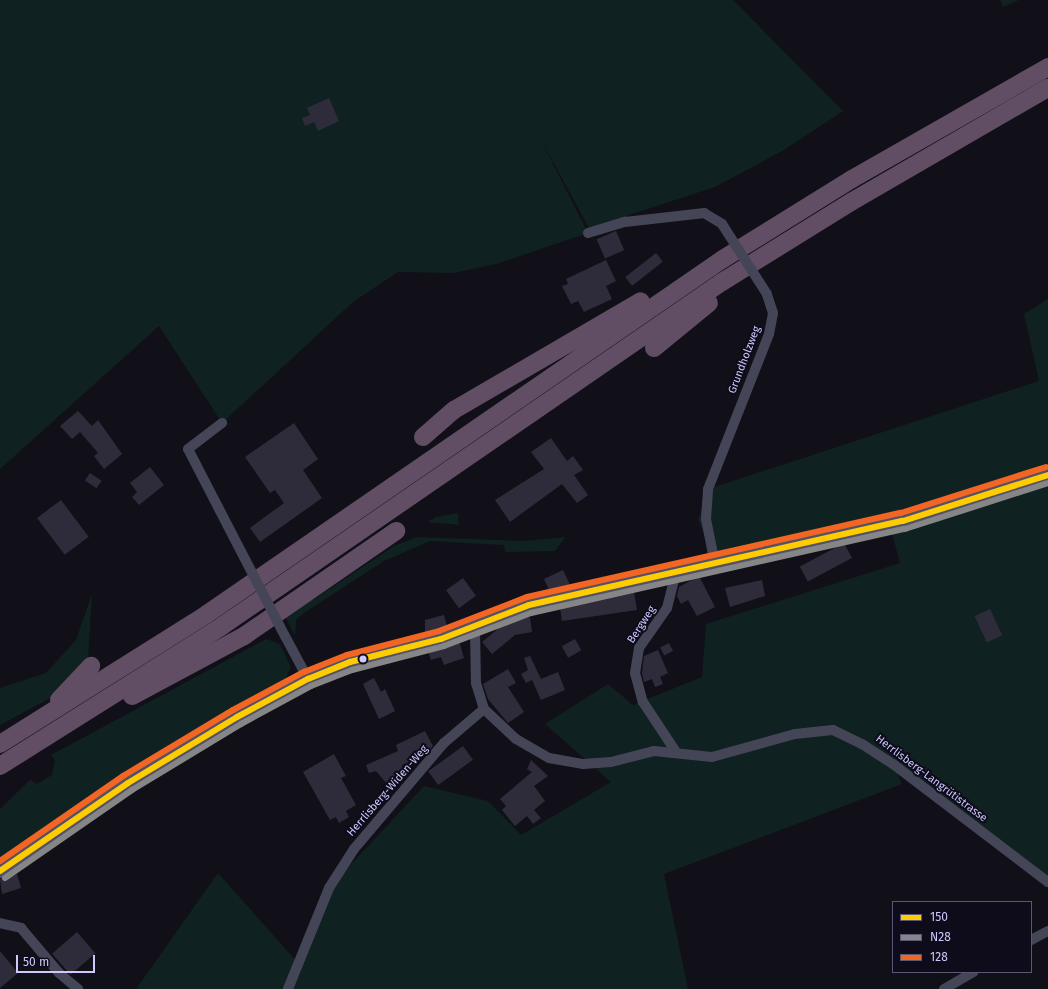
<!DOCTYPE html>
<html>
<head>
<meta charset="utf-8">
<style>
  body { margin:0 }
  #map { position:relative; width:1048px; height:989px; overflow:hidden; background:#111018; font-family:"Fira Sans",sans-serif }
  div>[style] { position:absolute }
  .green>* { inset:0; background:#102121 }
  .building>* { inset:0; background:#2e2c3a; transform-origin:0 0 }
  .street>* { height:10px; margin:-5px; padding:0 5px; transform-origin:5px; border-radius:5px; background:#454558 }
  .secondary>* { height:14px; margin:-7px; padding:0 7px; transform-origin:7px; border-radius:7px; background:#52516b }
  .highway>* { height:18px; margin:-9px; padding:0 9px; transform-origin:9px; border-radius:9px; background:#624e64 }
  .street-bridge>* { height:10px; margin:-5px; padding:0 5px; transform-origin:5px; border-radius:5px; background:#454558 }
  .bus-1>* { height:6px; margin:-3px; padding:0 3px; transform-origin:3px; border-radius:3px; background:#fc0 }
  .bus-2>* { height:6px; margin:-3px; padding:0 3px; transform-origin:3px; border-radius:3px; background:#868686 }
  .bus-3>* { height:6px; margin:-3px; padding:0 3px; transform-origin:3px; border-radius:3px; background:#f26522 }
  .dots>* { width:11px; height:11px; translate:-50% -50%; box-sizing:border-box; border:2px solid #0e0c1b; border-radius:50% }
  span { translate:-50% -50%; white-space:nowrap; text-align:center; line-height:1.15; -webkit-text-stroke:4px #0e0c1b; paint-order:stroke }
  .street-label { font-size:11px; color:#ccc9fc }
  .legend { position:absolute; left:892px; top:901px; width:140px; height:72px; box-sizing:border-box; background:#0e0c1b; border:1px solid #5a5875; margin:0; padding:5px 7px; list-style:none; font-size:12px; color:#ccc9fc }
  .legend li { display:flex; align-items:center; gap:8px; height:20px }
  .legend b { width:20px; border:1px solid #5a5875 }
  .scale { position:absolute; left:16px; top:955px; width:79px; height:18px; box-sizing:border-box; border:2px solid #ccc9fc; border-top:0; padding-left:5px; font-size:12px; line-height:14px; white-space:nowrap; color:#ccc9fc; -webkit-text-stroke:3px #0e0c1b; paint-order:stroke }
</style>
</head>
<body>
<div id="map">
  <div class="green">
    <div style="clip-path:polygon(0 0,733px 0,843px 111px,784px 150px,715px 187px,589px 228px,540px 138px,588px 233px,496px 264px,453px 273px,398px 272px,353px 302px,222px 423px,159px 326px,0 469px)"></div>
    <div style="clip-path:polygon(1000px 0,1019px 0,1003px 7px)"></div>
    <div style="clip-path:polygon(1048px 299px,1048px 881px,893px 765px,902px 784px,664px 874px,688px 989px,136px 989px,218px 873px,298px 963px,329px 888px,424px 786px,488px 801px,521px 835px,611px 782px,545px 724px,608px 684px,633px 705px,702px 677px,706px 624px,900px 563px,887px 515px,713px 554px,698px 520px,708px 489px,1039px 381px,1024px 314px)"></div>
    <div style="clip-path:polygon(458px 513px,459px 525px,427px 522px,436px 517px)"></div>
    <div style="clip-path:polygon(417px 537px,524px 541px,565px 537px,555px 551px,505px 552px,504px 545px,430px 541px,384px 561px,304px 613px,296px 620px,295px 636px,284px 614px,309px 597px,313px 600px,394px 546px)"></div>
    <div style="clip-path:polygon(92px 594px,88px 661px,54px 696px,0 725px,0 688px,46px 673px,76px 640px)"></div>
    <div style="clip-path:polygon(266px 639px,280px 644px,291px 667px,284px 682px,141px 766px,0 861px,0 809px,30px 780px,37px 784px,52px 775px,55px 760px,51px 755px)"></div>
  </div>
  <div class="building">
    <div style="clip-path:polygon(329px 98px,339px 121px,318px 131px,314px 122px,305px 126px,302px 118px,310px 115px,307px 108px)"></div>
    <div style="left:616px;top:231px;width:21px;height:21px;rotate:67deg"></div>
    <div style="left:656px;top:253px;width:11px;height:39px;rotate:52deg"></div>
    <div style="clip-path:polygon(606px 260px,616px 281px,606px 286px,612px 299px,584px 312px,578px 301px,571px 304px,562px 286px,568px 284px,566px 279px)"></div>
    <div style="clip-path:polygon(78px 411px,92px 426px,98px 420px,122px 454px,104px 469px,94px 456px,98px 453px,80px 432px,72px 439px,60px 426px)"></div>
    <div style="clip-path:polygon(294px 423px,318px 459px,303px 470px,322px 498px,260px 542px,250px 528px,284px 503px,275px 490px,270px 493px,245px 457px)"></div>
    <div style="clip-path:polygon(551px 438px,567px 461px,573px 456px,583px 470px,574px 475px,588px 495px,577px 503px,562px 484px,510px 522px,495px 500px,544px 469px,531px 452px)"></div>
    <div style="clip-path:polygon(150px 467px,164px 485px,139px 505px,132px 497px,137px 492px,130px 483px)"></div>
    <div style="left:90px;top:473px;width:14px;height:9px;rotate:34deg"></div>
    <div style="left:61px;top:500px;width:46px;height:30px;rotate:53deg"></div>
    <div style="left:844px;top:543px;width:17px;height:50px;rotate:62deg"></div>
    <div style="clip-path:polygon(563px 570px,571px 587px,550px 592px,544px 579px)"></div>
    <div style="clip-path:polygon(699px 576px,715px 607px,697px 616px,688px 600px,681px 604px,677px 596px,679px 587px)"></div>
    <div style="left:463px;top:578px;width:22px;height:21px;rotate:54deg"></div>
    <div style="clip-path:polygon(762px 580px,765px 596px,730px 607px,725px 588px)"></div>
    <div style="clip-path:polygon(634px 592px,637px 610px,562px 621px,560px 607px)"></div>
    <div style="left:990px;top:609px;width:29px;height:17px;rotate:65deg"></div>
    <div style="clip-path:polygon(444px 615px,447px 627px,425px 634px,425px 620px)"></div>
    <div style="clip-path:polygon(530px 617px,532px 632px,515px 635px,492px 654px,482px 642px,504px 624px)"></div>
    <div style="left:575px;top:639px;width:13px;height:15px;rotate:61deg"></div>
    <div style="clip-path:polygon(459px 641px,464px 658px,444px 665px,441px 657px,431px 660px,428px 651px)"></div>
    <div style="left:669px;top:643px;width:9px;height:10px;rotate:63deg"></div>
    <div style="clip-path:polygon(658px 650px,668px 673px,660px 677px,663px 684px,655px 687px,652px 679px,644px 682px,642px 673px,644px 656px)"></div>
    <div style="clip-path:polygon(530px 656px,541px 679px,558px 672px,565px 690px,541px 700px,532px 680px,526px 683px,521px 674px,528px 670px,524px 658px)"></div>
    <div style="clip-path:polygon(508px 669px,516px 683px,508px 687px,524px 712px,508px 723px,488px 699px,483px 684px)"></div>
    <div style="clip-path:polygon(374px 678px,381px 692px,385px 689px,395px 711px,379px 719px,363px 684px)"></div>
    <div style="clip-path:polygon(425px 731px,433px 746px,426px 754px,402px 765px,407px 776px,387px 784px,376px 771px,369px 773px,366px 765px,398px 751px,396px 745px)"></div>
    <div style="left:463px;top:746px;width:17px;height:43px;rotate:54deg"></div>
    <div style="clip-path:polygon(334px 754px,346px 776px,341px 778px,356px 805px,346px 811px,349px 817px,339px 823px,336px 817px,330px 820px,303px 772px)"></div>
    <div style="clip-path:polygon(531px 760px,548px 776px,534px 786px,545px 801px,534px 810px,541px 818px,533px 824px,527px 816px,515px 826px,502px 810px,506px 806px,500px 799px,532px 772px,527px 769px)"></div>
    <div style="clip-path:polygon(17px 874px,21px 888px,2px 894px,0 879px)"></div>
    <div style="left:77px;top:932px;width:28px;height:33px;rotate:49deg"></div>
    <div style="clip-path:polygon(0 951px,18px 973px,0 988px)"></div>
  </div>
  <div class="street">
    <div style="left:588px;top:233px;width:39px;rotate:-17deg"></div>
    <div style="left:625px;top:222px;width:80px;rotate:-6.5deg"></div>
    <div style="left:704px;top:213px;width:21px;rotate:31deg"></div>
    <div style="left:218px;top:507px;width:65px;rotate:-117.3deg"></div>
    <div style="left:188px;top:449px;width:43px;rotate:-37.4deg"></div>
    <div style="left:715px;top:564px;width:46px;rotate:-101.3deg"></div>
    <div style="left:706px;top:519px;width:30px;rotate:-86deg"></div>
    <div style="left:708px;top:489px;width:167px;rotate:-68.5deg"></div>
    <div style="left:769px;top:334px;width:21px;rotate:-79deg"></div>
    <div style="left:773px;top:313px;width:20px;rotate:-108deg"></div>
    <div style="left:676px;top:572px;width:37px;rotate:104deg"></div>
    <div style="left:667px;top:608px;width:49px;rotate:125deg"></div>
    <div style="left:639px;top:648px;width:25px;rotate:99deg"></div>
    <div style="left:635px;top:673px;width:30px;rotate:75deg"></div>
    <div style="left:643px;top:702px;width:60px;rotate:56.6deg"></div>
    <div style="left:475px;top:628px;width:55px;rotate:89deg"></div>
    <div style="left:476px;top:683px;width:27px;rotate:73deg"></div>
    <div style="left:484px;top:709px;width:44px;rotate:43.2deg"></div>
    <div style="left:516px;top:739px;width:38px;rotate:30deg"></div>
    <div style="left:549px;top:758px;width:35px;rotate:10deg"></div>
    <div style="left:583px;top:764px;width:28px;rotate:-4deg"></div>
    <div style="left:611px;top:762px;width:44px;rotate:-14.3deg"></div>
    <div style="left:654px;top:751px;width:58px;rotate:5.9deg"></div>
    <div style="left:712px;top:757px;width:86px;rotate:-15.5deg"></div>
    <div style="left:795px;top:734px;width:38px;rotate:-6deg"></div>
    <div style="left:833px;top:730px;width:32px;rotate:26deg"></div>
    <div style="left:862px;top:744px;width:37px;rotate:33deg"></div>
    <div style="left:893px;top:764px;width:195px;rotate:37.3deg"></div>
    <div style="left:285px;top:636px;width:49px;rotate:61.9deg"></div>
    <div style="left:0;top:923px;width:22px;rotate:13deg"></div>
    <div style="left:21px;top:928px;width:59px;rotate:49.8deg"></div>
    <div style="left:59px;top:973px;width:25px;rotate:40deg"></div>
    <div style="left:1031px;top:940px;width:19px;rotate:-28deg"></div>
    <div style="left:288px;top:989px;width:109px;rotate:-67.9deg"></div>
    <div style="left:329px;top:888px;width:46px;rotate:-57.3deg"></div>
    <div style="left:354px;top:849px;width:139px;rotate:-49.7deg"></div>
    <div style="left:444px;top:743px;width:52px;rotate:-40.4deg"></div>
    <div style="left:944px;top:989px;width:34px;rotate:-30deg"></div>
  </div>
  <div class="secondary">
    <div style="left:0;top:871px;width:155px;rotate:-34.5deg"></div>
    <div style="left:128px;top:783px;width:127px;rotate:-31.2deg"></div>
    <div style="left:237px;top:717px;width:81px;rotate:-28.2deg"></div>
    <div style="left:308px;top:679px;width:45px;rotate:-22deg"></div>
    <div style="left:350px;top:662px;width:94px;rotate:-14.2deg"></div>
    <div style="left:441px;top:639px;width:94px;rotate:-21.1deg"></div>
    <div style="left:529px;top:605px;width:383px;rotate:-12.7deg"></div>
    <div style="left:903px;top:521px;width:152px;rotate:-17.6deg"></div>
  </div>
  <div class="highway">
    <div style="left:654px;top:348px;width:71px;rotate:-39.3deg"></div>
    <div style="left:423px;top:437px;width:41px;rotate:-41.1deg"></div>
    <div style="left:454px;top:410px;width:216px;rotate:-30.2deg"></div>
    <div style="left:132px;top:696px;width:127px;rotate:-28.2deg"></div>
    <div style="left:244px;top:636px;width:185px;rotate:-34.6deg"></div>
    <div style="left:59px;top:700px;width:47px;rotate:-46.7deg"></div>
    <div style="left:0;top:744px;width:244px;rotate:-32.1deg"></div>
    <div style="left:207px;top:614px;width:626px;rotate:-34.53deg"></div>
    <div style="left:723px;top:259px;width:152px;rotate:-31.8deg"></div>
    <div style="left:852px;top:179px;width:226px;rotate:-29.7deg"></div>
    <div style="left:0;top:766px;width:262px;rotate:-32.2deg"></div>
    <div style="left:222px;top:626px;width:607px;rotate:-34.53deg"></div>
    <div style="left:722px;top:282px;width:152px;rotate:-31.8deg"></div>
    <div style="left:851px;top:202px;width:228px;rotate:-30.1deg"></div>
  </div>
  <div class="street-bridge">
    <div style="left:722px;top:224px;width:83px;rotate:57.3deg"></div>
    <div style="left:218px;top:507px;width:145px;rotate:62.6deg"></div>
  </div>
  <div class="bus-1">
    <div style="left:0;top:871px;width:155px;rotate:-34.5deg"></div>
    <div style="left:128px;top:783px;width:127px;rotate:-31.2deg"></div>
    <div style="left:237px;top:717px;width:81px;rotate:-28.2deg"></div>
    <div style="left:308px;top:679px;width:45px;rotate:-22deg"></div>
    <div style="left:350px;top:662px;width:94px;rotate:-14.2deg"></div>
    <div style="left:441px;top:639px;width:94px;rotate:-21.1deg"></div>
    <div style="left:529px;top:605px;width:383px;rotate:-12.7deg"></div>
    <div style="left:903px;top:521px;width:152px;rotate:-17.6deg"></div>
  </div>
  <div class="bus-2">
    <div style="left:5px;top:878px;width:155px;rotate:-34.7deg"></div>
    <div style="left:132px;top:790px;width:127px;rotate:-31.2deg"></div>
    <div style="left:241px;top:724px;width:80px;rotate:-28.5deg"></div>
    <div style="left:311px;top:686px;width:44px;rotate:-21.3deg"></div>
    <div style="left:352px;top:670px;width:95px;rotate:-14.6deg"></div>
    <div style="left:444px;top:646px;width:93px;rotate:-20.8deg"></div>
    <div style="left:531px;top:613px;width:383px;rotate:-12.7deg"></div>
    <div style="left:905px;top:529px;width:150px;rotate:-17.8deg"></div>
  </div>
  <div class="bus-3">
    <div style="left:0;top:861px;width:150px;rotate:-34.6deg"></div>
    <div style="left:123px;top:776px;width:128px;rotate:-31deg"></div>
    <div style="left:233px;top:710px;width:81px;rotate:-28.2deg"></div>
    <div style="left:304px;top:672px;width:46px;rotate:-21.6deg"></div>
    <div style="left:347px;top:655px;width:95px;rotate:-14.6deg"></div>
    <div style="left:439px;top:631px;width:94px;rotate:-21.1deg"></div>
    <div style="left:527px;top:597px;width:383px;rotate:-12.7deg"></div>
    <div style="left:901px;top:513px;width:152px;rotate:-17.6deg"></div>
  </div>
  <div class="dots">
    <div style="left:363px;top:659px;background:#ccc9fc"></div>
  </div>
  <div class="street-label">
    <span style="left:745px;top:360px;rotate:-69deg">Grundholzweg</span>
    <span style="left:642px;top:625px;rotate:-57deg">Bergweg</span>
    <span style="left:931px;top:779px;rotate:37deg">Herrlisberg-Langrütistrasse</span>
    <span style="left:388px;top:791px;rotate:-49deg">Herrlisberg-Widen-Weg</span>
  </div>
  <ul class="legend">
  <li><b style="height:5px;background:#fc0"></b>150</li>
  <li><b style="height:5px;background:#868686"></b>N28</li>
  <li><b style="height:5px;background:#f26522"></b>128</li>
  </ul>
  <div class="scale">50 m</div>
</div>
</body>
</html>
